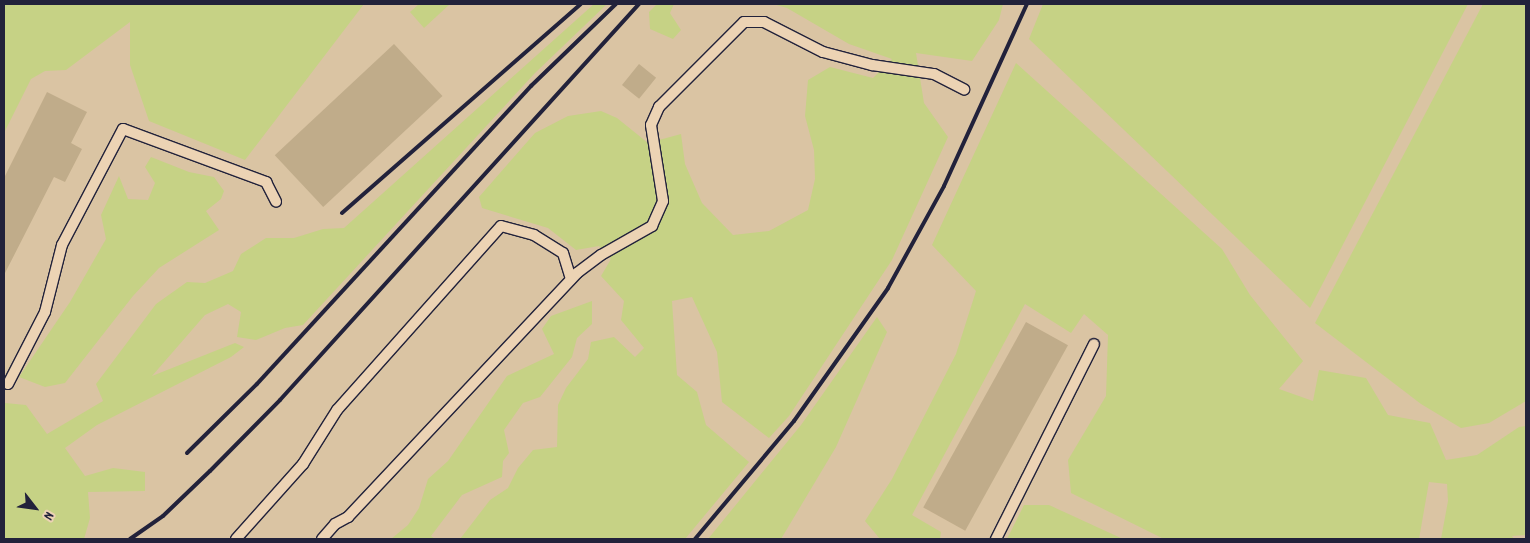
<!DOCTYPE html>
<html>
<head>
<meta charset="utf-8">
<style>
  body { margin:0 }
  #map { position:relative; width:1530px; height:543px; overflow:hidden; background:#ebd2b0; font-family:Dekko,sans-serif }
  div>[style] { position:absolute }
  .built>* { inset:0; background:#dac4a3; transform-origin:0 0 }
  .green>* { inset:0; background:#c6d285 }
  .building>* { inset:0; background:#c0ac8a; transform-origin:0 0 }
  .roads { filter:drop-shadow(1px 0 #22223b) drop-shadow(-1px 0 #22223b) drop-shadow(0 1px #22223b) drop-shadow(0 -1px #22223b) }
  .service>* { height:10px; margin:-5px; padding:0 5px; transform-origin:5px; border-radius:5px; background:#ecd3b4 }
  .rail>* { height:4px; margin:-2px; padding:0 2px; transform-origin:2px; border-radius:2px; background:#22223b }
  span { translate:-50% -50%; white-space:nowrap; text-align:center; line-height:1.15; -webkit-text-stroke:4.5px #ecd3b4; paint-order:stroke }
  .frame { position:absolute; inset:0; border:5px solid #22223b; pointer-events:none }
  .north { position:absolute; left:10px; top:483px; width:50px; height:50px; -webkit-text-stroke:4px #ecd3b4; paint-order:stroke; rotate:120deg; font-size:14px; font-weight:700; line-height:20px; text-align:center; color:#22223b }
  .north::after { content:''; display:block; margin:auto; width:18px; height:22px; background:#22223b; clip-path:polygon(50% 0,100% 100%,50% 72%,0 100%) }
</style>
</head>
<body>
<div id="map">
  <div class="built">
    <div style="left:4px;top:4px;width:1522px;height:535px"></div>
  </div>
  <div class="green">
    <div style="clip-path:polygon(5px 4px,364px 4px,245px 160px,149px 121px,130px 65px,130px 22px,66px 70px,45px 71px,31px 79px,4px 133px)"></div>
    <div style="clip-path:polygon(419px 4px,450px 4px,424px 28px,410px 12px)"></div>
    <div style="clip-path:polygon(594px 4px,607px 4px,535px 73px,303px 325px,285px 328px,256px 340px,237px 337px,241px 312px,228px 304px,205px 315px,152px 376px,235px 343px,244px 347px,231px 357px,97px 425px,65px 448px,85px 476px,113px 468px,145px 472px,145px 491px,88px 492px,90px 518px,84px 539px,4px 539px,5px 403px,26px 405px,47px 434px,103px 401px,96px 384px,156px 304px,187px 282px,205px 283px,233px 271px,241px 254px,266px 238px,294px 238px,323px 229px,344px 228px)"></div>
    <div style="clip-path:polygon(657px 4px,674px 4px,670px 13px,681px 30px,673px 39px,650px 29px,649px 12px)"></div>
    <div style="clip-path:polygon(773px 4px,1003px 4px,999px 20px,972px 61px,916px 53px,924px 103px,948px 137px,892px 260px,789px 416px,769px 438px,722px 402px,717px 352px,692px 297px,672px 301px,677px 375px,697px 392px,706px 425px,749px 462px,685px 539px,460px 539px,490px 500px,508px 488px,518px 468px,533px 450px,557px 447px,558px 405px,566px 388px,588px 359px,591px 342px,614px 337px,635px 357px,644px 348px,621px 320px,624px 301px,601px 276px,611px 259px,599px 246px,576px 250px,548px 228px,482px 208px,479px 197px,535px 133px,568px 116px,601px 111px,617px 118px,648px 143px,681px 134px,685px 164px,702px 203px,733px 235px,769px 231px,808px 210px,815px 179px,814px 150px,805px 116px,808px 80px,830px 67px,873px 78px,892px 59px,849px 44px,787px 8px)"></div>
    <div style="clip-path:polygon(1043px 4px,1468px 4px,1310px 308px,1029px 39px)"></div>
    <div style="clip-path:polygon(1483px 4px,1526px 4px,1526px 401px,1489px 423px,1461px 428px,1421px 404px,1315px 323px)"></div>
    <div style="clip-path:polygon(1016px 63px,1222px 249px,1250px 295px,1303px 361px,1279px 389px,1313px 401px,1319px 370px,1366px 378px,1388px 415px,1430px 423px,1446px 460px,1477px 455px,1519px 427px,1526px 426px,1526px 535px,1512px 536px,1514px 539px,1441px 539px,1448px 501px,1447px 484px,1429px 482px,1419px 539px,1164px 539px,1071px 493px,1068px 460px,1106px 396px,1108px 335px,1084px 314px,1071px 333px,1025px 304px,912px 515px,941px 532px,940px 539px,880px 539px,865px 521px,892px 479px,956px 354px,976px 291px,932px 245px)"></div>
    <div style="clip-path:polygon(151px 157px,189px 172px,214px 177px,224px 191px,221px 199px,206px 211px,219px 230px,159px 268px,133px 296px,65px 383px,45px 387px,19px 377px,70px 302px,106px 239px,101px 215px,119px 176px,128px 199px,148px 200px,155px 183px,145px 167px)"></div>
    <div style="clip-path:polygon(592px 301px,592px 324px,577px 338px,572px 357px,540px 397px,523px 403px,504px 430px,509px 453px,503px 461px,502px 477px,462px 495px,431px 536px,435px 539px,391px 539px,408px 525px,419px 508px,428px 479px,448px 461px,507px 376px,554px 354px,542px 329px,551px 316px)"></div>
    <div style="clip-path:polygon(877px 317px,887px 332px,836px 447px,781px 539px,708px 539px,801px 425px)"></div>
    <div style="clip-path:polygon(1024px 505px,1049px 505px,1123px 539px,1007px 539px)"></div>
  </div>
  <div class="building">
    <div style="left:394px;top:44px;width:71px;height:163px;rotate:47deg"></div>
    <div style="left:639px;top:64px;width:22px;height:27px;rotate:39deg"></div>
    <div style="clip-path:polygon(47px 92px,87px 112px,71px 143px,82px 149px,65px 182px,54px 177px,4px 275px,4px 178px)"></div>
    <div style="left:1026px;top:322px;width:48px;height:212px;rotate:29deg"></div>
  </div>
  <div class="roads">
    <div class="service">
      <div style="left:8px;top:384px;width:81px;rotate:-62.8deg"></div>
      <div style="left:45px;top:312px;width:69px;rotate:-75.8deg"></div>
      <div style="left:62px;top:245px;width:131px;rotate:-62.3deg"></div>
      <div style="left:123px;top:129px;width:153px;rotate:20.3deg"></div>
      <div style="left:266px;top:182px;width:22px;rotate:63deg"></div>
      <div style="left:236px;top:539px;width:101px;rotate:-48.2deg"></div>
      <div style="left:303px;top:464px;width:64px;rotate:-57.8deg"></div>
      <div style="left:337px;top:410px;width:246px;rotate:-48.3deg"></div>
      <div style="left:501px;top:226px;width:34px;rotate:15deg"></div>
      <div style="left:534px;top:235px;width:34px;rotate:32deg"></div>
      <div style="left:563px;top:253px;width:27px;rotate:73deg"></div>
      <div style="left:322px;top:539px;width:20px;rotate:-49deg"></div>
      <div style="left:335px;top:524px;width:15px;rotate:-28deg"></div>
      <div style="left:348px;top:517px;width:335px;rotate:-46.8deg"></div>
      <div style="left:577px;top:273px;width:30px;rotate:-37deg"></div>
      <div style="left:601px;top:255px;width:59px;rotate:-29.6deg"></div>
      <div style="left:652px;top:226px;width:27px;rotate:-66deg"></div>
      <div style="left:663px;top:201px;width:77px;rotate:-99deg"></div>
      <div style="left:651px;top:125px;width:20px;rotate:-66deg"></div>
      <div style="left:659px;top:107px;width:120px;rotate:-45deg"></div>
      <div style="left:744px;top:22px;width:20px"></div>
      <div style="left:764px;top:22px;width:66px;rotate:27deg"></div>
      <div style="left:823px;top:52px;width:51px;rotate:14.9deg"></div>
      <div style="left:872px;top:65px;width:63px;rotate:8.3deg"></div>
      <div style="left:934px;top:74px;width:34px;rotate:27deg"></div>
      <div style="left:996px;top:539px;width:218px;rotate:-63.3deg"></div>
    </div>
  </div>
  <div class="rail">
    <div style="left:342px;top:213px;width:317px;rotate:-41.2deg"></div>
    <div style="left:187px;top:453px;width:98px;rotate:-44.6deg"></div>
    <div style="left:257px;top:384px;width:405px;rotate:-47.4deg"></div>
    <div style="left:531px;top:86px;width:118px;rotate:-44deg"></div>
    <div style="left:130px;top:539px;width:40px;rotate:-34.9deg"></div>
    <div style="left:163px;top:516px;width:65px;rotate:-43.8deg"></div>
    <div style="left:210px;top:471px;width:100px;rotate:-45.4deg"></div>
    <div style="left:280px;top:400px;width:535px;rotate:-47.81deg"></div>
    <div style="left:695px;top:539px;width:154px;rotate:-50deg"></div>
    <div style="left:794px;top:421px;width:163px;rotate:-54.7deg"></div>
    <div style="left:888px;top:288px;width:116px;rotate:-61.2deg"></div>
    <div style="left:944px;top:186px;width:200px;rotate:-65.5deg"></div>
  </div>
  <div class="frame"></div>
  <div class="north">N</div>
</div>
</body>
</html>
